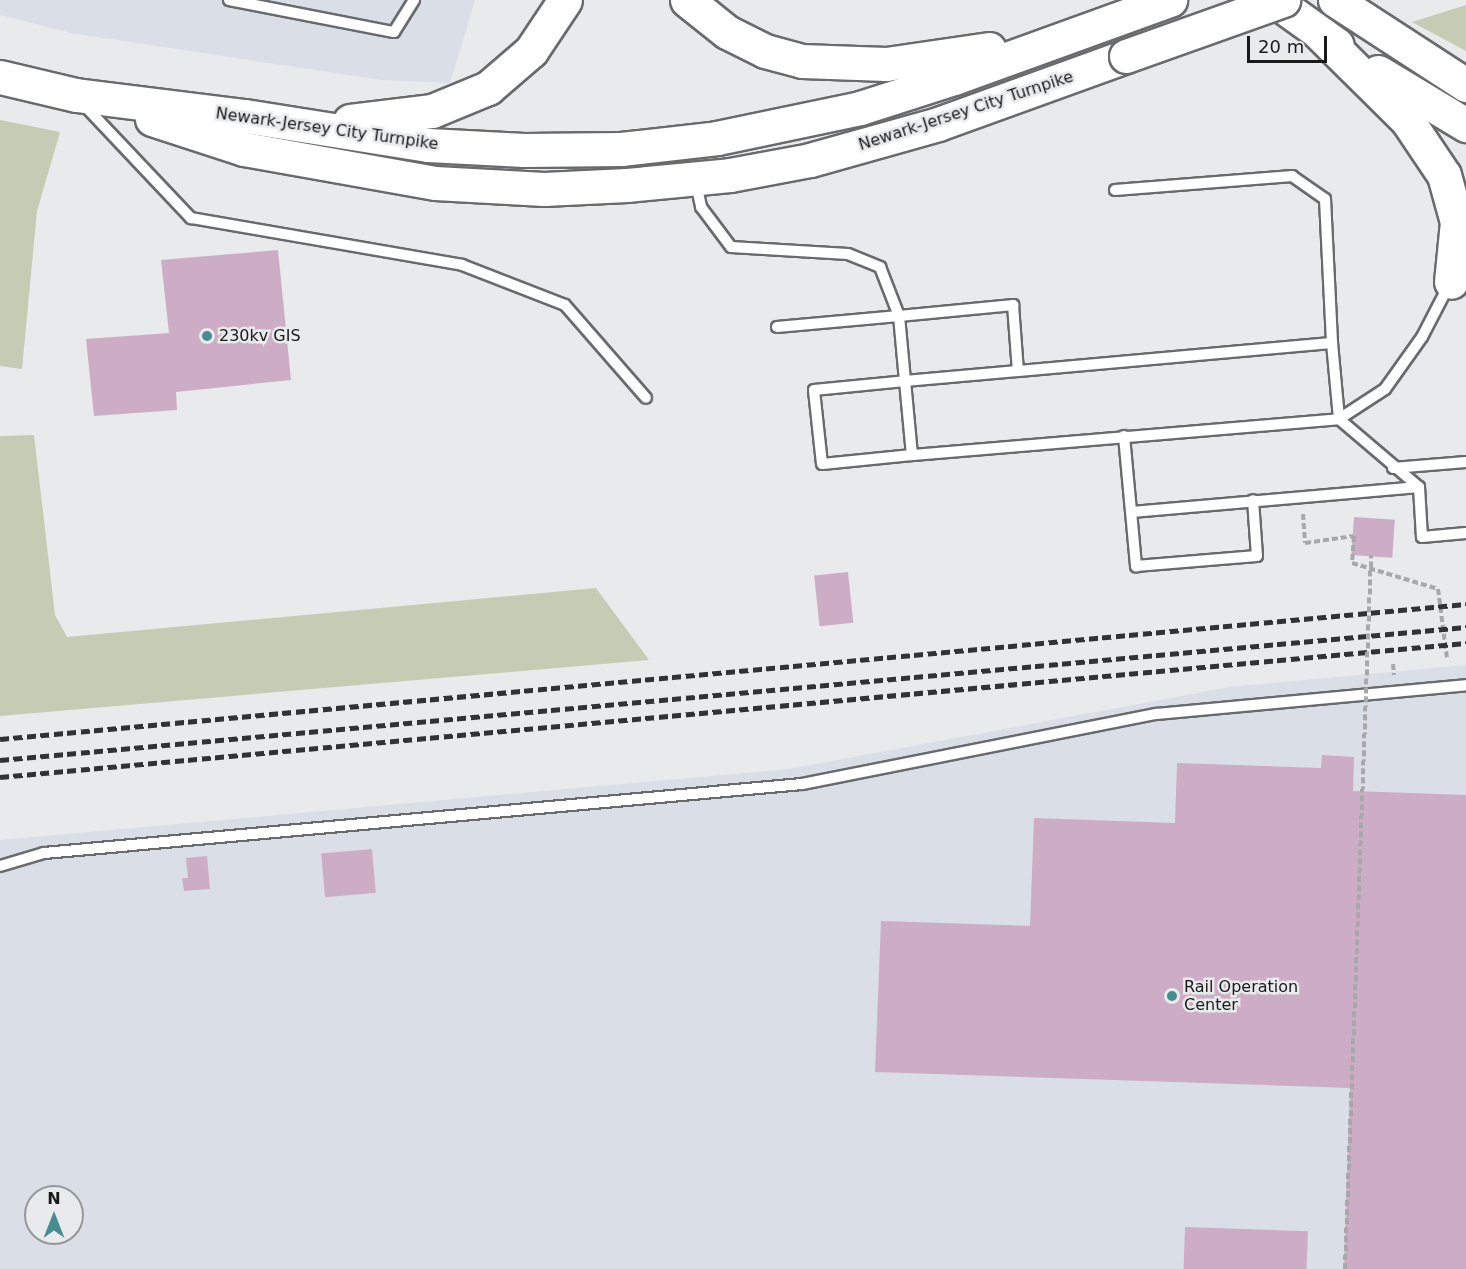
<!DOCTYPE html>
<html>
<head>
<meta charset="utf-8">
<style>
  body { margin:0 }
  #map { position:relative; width:1466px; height:1269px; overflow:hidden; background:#e9eaec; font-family:"DejaVu Sans",sans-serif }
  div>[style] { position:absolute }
  .built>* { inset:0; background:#d9dee7 }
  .green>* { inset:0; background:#c6cbb4 }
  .building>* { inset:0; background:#ccadc5; transform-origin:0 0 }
  .path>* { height:4px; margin-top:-2px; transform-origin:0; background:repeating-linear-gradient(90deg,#a8a8aa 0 6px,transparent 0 9px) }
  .roads { filter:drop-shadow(2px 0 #696a6c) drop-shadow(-2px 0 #696a6c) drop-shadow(0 2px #696a6c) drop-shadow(0 -2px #696a6c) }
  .service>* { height:10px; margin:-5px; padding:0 5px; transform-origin:5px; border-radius:5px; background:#fff }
  .trunk>* { height:33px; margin:-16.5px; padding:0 16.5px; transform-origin:16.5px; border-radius:16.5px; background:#fff }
  .motorway>* { height:33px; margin:-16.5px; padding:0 16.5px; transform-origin:16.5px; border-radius:16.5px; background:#fff }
  .rail>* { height:4.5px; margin-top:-2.25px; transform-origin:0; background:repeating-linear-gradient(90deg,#323233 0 9px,transparent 0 13.5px) }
  .path-bridge>* { height:4px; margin-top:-2px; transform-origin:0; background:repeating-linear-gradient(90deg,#a8a8aa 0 6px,transparent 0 9px) }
  .bridges { filter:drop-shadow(2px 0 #696a6c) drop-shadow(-2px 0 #696a6c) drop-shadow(0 2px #696a6c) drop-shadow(0 -2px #696a6c) }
  .motorway-bridge>* { height:33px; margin:-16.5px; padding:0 16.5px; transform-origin:16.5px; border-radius:16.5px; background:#fff }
  .dots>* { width:16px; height:16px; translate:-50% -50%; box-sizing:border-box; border:3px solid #e9eaec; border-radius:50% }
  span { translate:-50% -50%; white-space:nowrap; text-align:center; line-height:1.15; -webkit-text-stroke:5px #e9eaec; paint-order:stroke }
  .street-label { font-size:16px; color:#1a1a1b }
  .poi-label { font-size:16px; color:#1a1a1b }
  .left { translate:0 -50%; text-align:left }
  .north { position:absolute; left:24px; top:1185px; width:60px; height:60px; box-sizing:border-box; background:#e9eaec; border:2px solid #969798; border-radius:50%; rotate:0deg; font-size:16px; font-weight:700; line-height:24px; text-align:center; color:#1a1a1b }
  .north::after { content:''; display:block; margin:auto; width:21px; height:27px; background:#468d91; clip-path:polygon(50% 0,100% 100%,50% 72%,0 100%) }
  .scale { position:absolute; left:1247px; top:36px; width:80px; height:27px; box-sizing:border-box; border:3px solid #1a1a1b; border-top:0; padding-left:8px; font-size:18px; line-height:21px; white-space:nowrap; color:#1a1a1b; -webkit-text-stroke:4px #e9eaec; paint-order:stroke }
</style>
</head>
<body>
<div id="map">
  <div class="built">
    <div style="clip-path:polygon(0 0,475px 0,450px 83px,382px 80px,71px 33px,0 15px)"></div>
    <div style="clip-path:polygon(evenodd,1466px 665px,1466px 1269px,0 1269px,0 840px,789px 769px,1230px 687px,1466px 665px,36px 1197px,72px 1197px,72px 1233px,36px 1233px,36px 1197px)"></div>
  </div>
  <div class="green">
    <div style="clip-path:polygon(1466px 5px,1466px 51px,1412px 22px)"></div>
    <div style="clip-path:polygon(0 120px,60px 132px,37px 211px,22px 369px,0 366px)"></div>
    <div style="clip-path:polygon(34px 435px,55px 615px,67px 637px,596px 588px,649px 660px,0 716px,0 436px)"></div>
  </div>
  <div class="building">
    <div style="clip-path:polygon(278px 250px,291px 380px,176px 392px,177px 410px,94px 416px,86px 339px,169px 333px,161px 260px)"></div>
    <div style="left:1354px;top:517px;width:41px;height:38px;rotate:4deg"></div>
    <div style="left:848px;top:572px;width:51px;height:34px;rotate:84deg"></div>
    <div style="clip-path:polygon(1322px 755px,1354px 757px,1353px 791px,1466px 795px,1466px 1269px,1344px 1269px,1350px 1088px,875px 1072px,881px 921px,1030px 926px,1034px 818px,1175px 823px,1177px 763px,1321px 768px)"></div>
    <div style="left:372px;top:849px;width:44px;height:51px;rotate:85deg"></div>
    <div style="clip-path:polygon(207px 856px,210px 889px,184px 891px,182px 878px,188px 878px,186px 858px)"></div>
    <div style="left:1185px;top:1227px;width:123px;height:42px;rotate:2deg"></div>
  </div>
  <div class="path">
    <div style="left:1303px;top:514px;width:29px;rotate:86deg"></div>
    <div style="left:1305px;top:543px;width:49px;rotate:-8.1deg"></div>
    <div style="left:1354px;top:536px;width:27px;rotate:94deg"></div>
    <div style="left:1352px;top:563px;width:90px;rotate:16.8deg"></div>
    <div style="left:1438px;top:589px;width:70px;rotate:82.6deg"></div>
    <div style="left:1393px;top:664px;width:11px;rotate:85deg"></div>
  </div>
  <div class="roads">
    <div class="service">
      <div style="left:229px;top:0;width:168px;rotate:11deg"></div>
      <div style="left:394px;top:32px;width:38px;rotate:-58deg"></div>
      <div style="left:84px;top:105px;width:156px;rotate:46.6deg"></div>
      <div style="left:191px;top:218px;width:275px;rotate:9.8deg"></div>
      <div style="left:462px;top:265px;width:110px;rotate:21.2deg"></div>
      <div style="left:565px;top:305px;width:123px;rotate:48.9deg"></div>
      <div style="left:696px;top:183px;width:25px;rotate:78deg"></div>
      <div style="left:701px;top:207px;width:50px;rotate:53.1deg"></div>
      <div style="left:731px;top:247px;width:117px;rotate:3.4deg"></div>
      <div style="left:848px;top:254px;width:35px;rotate:22deg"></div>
      <div style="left:880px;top:267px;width:53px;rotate:68.8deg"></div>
      <div style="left:899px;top:316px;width:115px;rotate:-5.5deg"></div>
      <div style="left:1013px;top:305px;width:66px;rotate:85.7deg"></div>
      <div style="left:1018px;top:371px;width:315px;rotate:-5.1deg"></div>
      <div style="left:1332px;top:343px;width:76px;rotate:84.7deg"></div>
      <div style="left:1339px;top:419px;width:105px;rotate:40.4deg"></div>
      <div style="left:1115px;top:190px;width:178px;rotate:-4.5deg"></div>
      <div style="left:1292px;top:176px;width:40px;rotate:34.9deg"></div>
      <div style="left:1325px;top:199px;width:144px;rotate:87.2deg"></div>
      <div style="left:777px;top:327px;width:122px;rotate:-5.2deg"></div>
      <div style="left:899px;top:316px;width:65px;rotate:84.7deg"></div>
      <div style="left:905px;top:381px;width:74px;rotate:84.6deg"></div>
      <div style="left:912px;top:455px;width:90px;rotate:174.3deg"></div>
      <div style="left:822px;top:464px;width:74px;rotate:-96.2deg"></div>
      <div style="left:814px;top:390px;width:91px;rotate:-5.6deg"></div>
      <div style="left:905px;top:381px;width:113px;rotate:-5.1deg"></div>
      <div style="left:1124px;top:436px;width:131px;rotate:84.7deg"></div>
      <div style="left:1136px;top:566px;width:121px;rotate:-4.7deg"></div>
      <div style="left:1257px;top:556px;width:56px;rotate:-94.1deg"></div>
      <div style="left:912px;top:455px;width:429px;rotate:-4.8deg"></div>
      <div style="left:1339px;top:419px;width:55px;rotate:-33.1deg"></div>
      <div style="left:1385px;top:389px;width:64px;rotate:-54.6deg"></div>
      <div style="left:1422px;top:337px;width:59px;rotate:-62.6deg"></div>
      <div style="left:1393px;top:468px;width:73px;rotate:-4.7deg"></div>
      <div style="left:1132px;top:512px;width:288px;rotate:-5deg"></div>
      <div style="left:1419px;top:487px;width:50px;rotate:86.6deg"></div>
      <div style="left:1422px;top:537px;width:44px;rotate:-5.2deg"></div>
      <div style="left:0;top:866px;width:46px;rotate:-16.5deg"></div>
      <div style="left:44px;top:853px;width:761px;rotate:-5.2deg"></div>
      <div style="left:802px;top:784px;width:361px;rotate:-11.2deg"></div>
      <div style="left:1156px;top:714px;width:311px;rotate:-5.3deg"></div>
    </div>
    <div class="trunk">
      <div style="left:0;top:77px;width:78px;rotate:13.3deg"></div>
    </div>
    <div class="motorway">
      <div style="left:687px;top:0;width:51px;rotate:38.7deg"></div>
      <div style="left:727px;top:32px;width:42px;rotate:26.6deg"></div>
      <div style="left:765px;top:51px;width:38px;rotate:15deg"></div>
      <div style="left:802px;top:61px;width:84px;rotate:2deg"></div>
      <div style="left:886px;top:64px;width:104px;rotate:-8.3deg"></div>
      <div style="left:1274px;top:0;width:77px;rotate:35.5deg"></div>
      <div style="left:1335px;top:0;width:156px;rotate:33deg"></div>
      <div style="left:1319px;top:33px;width:124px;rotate:44.7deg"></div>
      <div style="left:1407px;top:120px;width:66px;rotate:56.1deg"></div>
      <div style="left:1444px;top:175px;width:49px;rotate:74.5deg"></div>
      <div style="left:1457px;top:222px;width:60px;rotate:95.7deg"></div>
      <div style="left:1378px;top:72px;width:103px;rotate:31.1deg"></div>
      <div style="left:76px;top:95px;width:170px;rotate:7.1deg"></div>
      <div style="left:245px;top:116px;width:185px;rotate:9deg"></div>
      <div style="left:428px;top:145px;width:96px;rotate:3deg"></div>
      <div style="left:524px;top:150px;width:97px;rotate:-0.6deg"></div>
      <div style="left:621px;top:149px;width:97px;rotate:-6.5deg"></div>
      <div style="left:717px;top:138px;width:146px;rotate:-11.8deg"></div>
      <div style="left:860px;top:108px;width:99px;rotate:-17.7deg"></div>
      <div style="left:954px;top:78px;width:230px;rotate:-19.9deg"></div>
      <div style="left:152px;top:119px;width:97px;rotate:18.1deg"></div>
      <div style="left:244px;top:149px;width:194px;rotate:10.1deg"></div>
      <div style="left:435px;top:183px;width:109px;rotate:3.2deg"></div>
      <div style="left:544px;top:189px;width:83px;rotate:-2.8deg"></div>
      <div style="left:627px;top:185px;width:103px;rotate:-5.5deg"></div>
      <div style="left:730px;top:175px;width:81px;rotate:-10.6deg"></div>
      <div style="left:810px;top:160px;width:133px;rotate:-15.7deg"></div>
      <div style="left:938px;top:124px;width:200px;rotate:-19.9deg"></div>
      <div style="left:350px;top:121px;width:83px;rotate:-7deg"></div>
      <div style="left:432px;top:111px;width:61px;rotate:-22.3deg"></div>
      <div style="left:488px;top:88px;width:57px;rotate:-40.7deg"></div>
      <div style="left:531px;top:51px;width:61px;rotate:-56.3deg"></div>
    </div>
  </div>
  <div class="rail">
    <div style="left:0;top:739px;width:1472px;rotate:-5.26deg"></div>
    <div style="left:0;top:760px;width:1472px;rotate:-5.18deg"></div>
    <div style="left:0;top:777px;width:1472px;rotate:-5.22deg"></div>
  </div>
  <div class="path-bridge">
    <div style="left:1345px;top:1269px;width:714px;rotate:-87.91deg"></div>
  </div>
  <div class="bridges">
    <div class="motorway-bridge">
      <div style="left:1126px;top:56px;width:167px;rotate:-19.6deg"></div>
    </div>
  </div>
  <div class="dots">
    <div style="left:207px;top:336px;background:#468d91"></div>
    <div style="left:1172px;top:996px;background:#468d91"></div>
  </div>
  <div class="street-label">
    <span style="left:966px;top:111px;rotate:-18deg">Newark-Jersey City Turnpike</span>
    <span style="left:327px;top:129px;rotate:8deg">Newark-Jersey City Turnpike</span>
  </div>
  <div class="poi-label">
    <span class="left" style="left:219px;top:336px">230kv GIS</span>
    <span class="left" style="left:1184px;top:996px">Rail Operation<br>Center</span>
  </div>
  <div class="north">N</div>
  <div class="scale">20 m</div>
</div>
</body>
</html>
